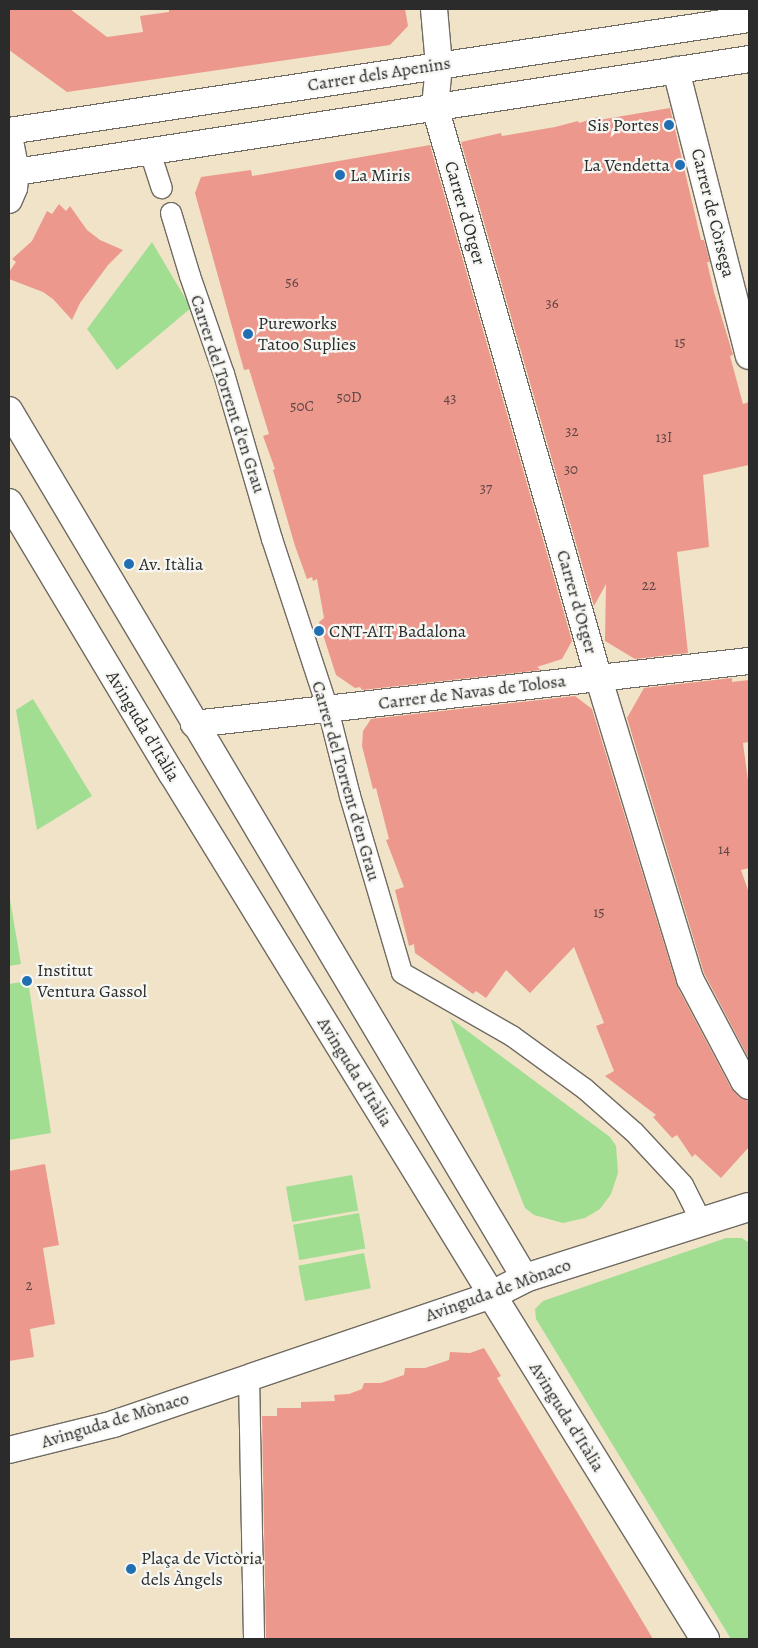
<!DOCTYPE html>
<html>
<head>
<meta charset="utf-8">
<style>
  body { margin:0 }
  #map { position:relative; width:758px; height:1648px; overflow:hidden; background:#f0e3c8; font-family:Alegreya,serif }
  div>[style] { position:absolute }
  .green>* { inset:0; background:#a1de92; transform-origin:0 0 }
  .building>* { inset:0; background:#ed988d }
  .roads { filter:drop-shadow(1px 0 #706b62) drop-shadow(-1px 0 #706b62) drop-shadow(0 1px #706b62) drop-shadow(0 -1px #706b62) }
  .pedestrian>* { height:20px; margin:-10px; padding:0 10px; transform-origin:10px; border-radius:10px; background:#fff }
  .minor>* { height:26px; margin:-13px; padding:0 13px; transform-origin:13px; border-radius:13px; background:#fff }
  .tertiary>* { height:28px; margin:-14px; padding:0 14px; transform-origin:14px; border-radius:14px; background:#fff }
  .dots>* { width:14px; height:14px; translate:-50% -50%; box-sizing:border-box; border:2px solid #f6f6f2; border-radius:50% }
  span { translate:-50% -50%; white-space:nowrap; text-align:center; line-height:1.15; -webkit-text-stroke:4.5px #f6f6f2; paint-order:stroke }
  .number-label { font-size:15px; color:#5c4644 }
  .number-label span { -webkit-text-stroke-width:0 }
  .street-label { font-size:18px; color:#2b2b2b }
  .poi-label { font-size:18px; color:#2b2b2b }
  .right { translate:-100% -50%; text-align:right }
  .left { translate:0 -50%; text-align:left }
  .frame { position:absolute; inset:0; border:10px solid #2b2b2b; pointer-events:none }
</style>
</head>
<body>
<div id="map">
  <div class="green">
    <div style="clip-path:polygon(152px 242px,191px 308px,117px 370px,87px 329px)"></div>
    <div style="clip-path:polygon(33px 699px,92px 796px,37px 830px,16px 710px)"></div>
    <div style="clip-path:polygon(9px 894px,21px 964px,9px 966px)"></div>
    <div style="clip-path:polygon(28px 981px,51px 1133px,9px 1140px,9px 984px)"></div>
    <div style="clip-path:polygon(450px 1018px,610px 1137px,616px 1146px,618px 1173px,611px 1194px,600px 1209px,585px 1218px,563px 1223px,534px 1215px,525px 1208px)"></div>
    <div style="left:352px;top:1175px;width:36px;height:67px;rotate:80deg"></div>
    <div style="left:359px;top:1213px;width:36px;height:67px;rotate:80deg"></div>
    <div style="clip-path:polygon(726px 1238px,742px 1238px,749px 1243px,749px 1639px,731px 1639px,536px 1319px,535px 1309px,543px 1301px)"></div>
    <div style="left:364px;top:1253px;width:36px;height:67px;rotate:79deg"></div>
  </div>
  <div class="building">
    <div style="clip-path:polygon(9px 9px,70px 9px,107px 37px,143px 32px,140px 16px,169px 12px,169px 9px,405px 9px,408px 26px,390px 45px,67px 92px,9px 50px)"></div>
    <div style="clip-path:polygon(670px 108px,701px 240px,704px 240px,710px 262px,707px 262px,714px 292px,733px 355px,730px 356px,743px 404px,749px 402px,749px 465px,703px 475px,709px 547px,677px 552px,688px 653px,635px 659px,605px 641px,606px 584px,594px 606px,461px 142px,501px 133px,502px 136px,555px 127px,578px 121px,579px 123px,598px 117px,599px 120px)"></div>
    <div style="clip-path:polygon(430px 145px,572px 641px,562px 659px,537px 667px,541px 670px,362px 690px,360px 687px,355px 688px,336px 675px,319px 622px,324px 618px,317px 579px,313px 581px,312px 577px,307px 579px,295px 546px,273px 470px,275px 469px,263px 436px,269px 434px,249px 369px,244px 370px,195px 193px,201px 177px,251px 170px,252px 176px)"></div>
    <div style="clip-path:polygon(59px 204px,66px 211px,70px 206px,87px 230px,100px 240px,123px 250px,108px 265px,80px 303px,72px 320px,53px 299px,43px 292px,9px 279px,9px 272px,16px 262px,12px 259px,32px 241px,47px 211px,52px 214px)"></div>
    <div style="clip-path:polygon(732px 678px,732px 682px,749px 680px,749px 742px,743px 743px,749px 788px,749px 868px,741px 870px,749px 893px,749px 1059px,704px 973px,627px 718px,644px 688px)"></div>
    <div style="clip-path:polygon(575px 696px,592px 709px,677px 986px,731px 1088px,739px 1097px,749px 1101px,749px 1147px,721px 1178px,695px 1154px,692px 1157px,677px 1135px,672px 1138px,653px 1117px,656px 1115px,605px 1076px,614px 1071px,596px 1026px,604px 1023px,574px 947px,530px 993px,506px 970px,486px 998px,476px 991px,473px 994px,415px 953px,414px 944px,409px 946px,395px 890px,404px 887px,386px 840px,389px 839px,376px 788px,373px 789px,362px 746px,363px 731px,371px 719px)"></div>
    <div style="clip-path:polygon(45px 1164px,59px 1245px,43px 1248px,55px 1324px,30px 1329px,34px 1357px,9px 1361px,9px 1171px)"></div>
    <div style="clip-path:polygon(484px 1348px,501px 1376px,497px 1378px,653px 1639px,266px 1639px,262px 1416px,277px 1416px,277px 1408px,301px 1408px,301px 1402px,335px 1401px,334px 1395px,349px 1394px,362px 1389px,364px 1383px,381px 1383px,404px 1375px,405px 1368px,425px 1368px,449px 1360px,450px 1352px,470px 1353px)"></div>
  </div>
  <div class="roads">
    <div class="pedestrian">
      <div style="left:150px;top:152px;width:38px;rotate:72deg"></div>
      <div style="left:171px;top:213px;width:66px;rotate:73.2deg"></div>
      <div style="left:190px;top:276px;width:104px;rotate:70.9deg"></div>
      <div style="left:224px;top:374px;width:172px;rotate:73.8deg"></div>
      <div style="left:272px;top:539px;width:179px;rotate:71.8deg"></div>
      <div style="left:328px;top:709px;width:90px;rotate:75.8deg"></div>
      <div style="left:350px;top:796px;width:184px;rotate:73.6deg"></div>
      <div style="left:402px;top:973px;width:127px;rotate:29.8deg"></div>
      <div style="left:512px;top:1036px;width:90px;rotate:36deg"></div>
      <div style="left:585px;top:1089px;width:65px;rotate:41.3deg"></div>
      <div style="left:634px;top:1132px;width:72px;rotate:47.2deg"></div>
      <div style="left:683px;top:1185px;width:40px;rotate:63.4deg"></div>
      <div style="left:249px;top:1377px;width:262px;rotate:88.9deg"></div>
    </div>
    <div class="minor">
      <div style="left:434px;top:9px;width:56px;rotate:84.9deg"></div>
      <div style="left:439px;top:65px;width:42px;rotate:95.4deg"></div>
      <div style="left:435px;top:107px;width:592px;rotate:74.01deg"></div>
      <div style="left:598px;top:676px;width:317px;rotate:73.1deg"></div>
      <div style="left:690px;top:979px;width:115px;rotate:62.1deg"></div>
      <div style="left:744px;top:1081px;width:7px;rotate:45deg"></div>
      <div style="left:676px;top:70px;width:295px;rotate:75.7deg"></div>
      <div style="left:9px;top:131px;width:748px;rotate:-8.61deg"></div>
      <div style="left:9px;top:136px;width:37px;rotate:79deg"></div>
      <div style="left:16px;top:172px;width:16px;rotate:97deg"></div>
      <div style="left:14px;top:188px;width:13px;rotate:113deg"></div>
      <div style="left:16px;top:172px;width:742px;rotate:-8.76deg"></div>
      <div style="left:9px;top:410px;width:1010px;rotate:59.27deg"></div>
      <div style="left:9px;top:502px;width:317px;rotate:59.1deg"></div>
      <div style="left:172px;top:774px;width:611px;rotate:58.44deg"></div>
      <div style="left:492px;top:1295px;width:399px;rotate:161.2deg"></div>
      <div style="left:114px;top:1424px;width:108px;rotate:166.1deg"></div>
      <div style="left:194px;top:724px;width:559px;rotate:-6.48deg"></div>
    </div>
    <div class="tertiary">
      <div style="left:705px;top:1639px;width:405px;rotate:-121.8deg"></div>
      <div style="left:492px;top:1295px;width:37px;rotate:-27deg"></div>
      <div style="left:525px;top:1278px;width:235px;rotate:-17.6deg"></div>
    </div>
  </div>
  <div class="dots">
    <div style="left:669px;top:125px;background:#1f6fb2"></div>
    <div style="left:680px;top:165px;background:#1f6fb2"></div>
    <div style="left:340px;top:175px;background:#1f6fb2"></div>
    <div style="left:248px;top:334px;background:#1f6fb2"></div>
    <div style="left:129px;top:564px;background:#1f6fb2"></div>
    <div style="left:319px;top:631px;background:#1f6fb2"></div>
    <div style="left:27px;top:981px;background:#1f6fb2"></div>
    <div style="left:131px;top:1569px;background:#1f6fb2"></div>
  </div>
  <div class="number-label">
    <span style="left:292px;top:283px">56</span>
    <span style="left:552px;top:304px">36</span>
    <span style="left:680px;top:343px">15</span>
    <span style="left:349px;top:398px">50D</span>
    <span style="left:450px;top:399px">43</span>
    <span style="left:302px;top:407px">50C</span>
    <span style="left:572px;top:432px">32</span>
    <span style="left:664px;top:438px">13I</span>
    <span style="left:571px;top:470px">30</span>
    <span style="left:486px;top:489px">37</span>
    <span style="left:649px;top:586px">22</span>
    <span style="left:724px;top:850px">14</span>
    <span style="left:599px;top:913px">15</span>
    <span style="left:29px;top:1286px">2</span>
  </div>
  <div class="street-label">
    <span style="left:379px;top:74px;rotate:-9deg">Carrer dels Apenins</span>
    <span style="left:465px;top:213px;rotate:74deg">Carrer d'Otger</span>
    <span style="left:713px;top:213px;rotate:76deg">Carrer de Còrsega</span>
    <span style="left:228px;top:394px;rotate:72deg">Carrer del Torrent d'en Grau</span>
    <span style="left:577px;top:602px;rotate:74deg">Carrer d'Otger</span>
    <span style="left:472px;top:692px;rotate:-7deg">Carrer de Navas de Tolosa</span>
    <span style="left:143px;top:726px;rotate:59deg">Avinguda d'Itàlia</span>
    <span style="left:346px;top:781px;rotate:74deg">Carrer del Torrent d'en Grau</span>
    <span style="left:355px;top:1072px;rotate:58deg">Avinguda d'Itàlia</span>
    <span style="left:498px;top:1290px;rotate:-20deg">Avinguda de Mònaco</span>
    <span style="left:567px;top:1417px;rotate:58deg">Avinguda d'Itàlia</span>
    <span style="left:115px;top:1420px;rotate:-17deg">Avinguda de Mònaco</span>
  </div>
  <div class="poi-label">
    <span class="right" style="left:659px;top:125px">Sis Portes</span>
    <span class="right" style="left:670px;top:165px">La Vendetta</span>
    <span class="left" style="left:350px;top:175px">La Miris</span>
    <span class="left" style="left:258px;top:334px">Pureworks<br>Tatoo Suplies</span>
    <span class="left" style="left:139px;top:564px">Av. Itàlia</span>
    <span class="left" style="left:329px;top:631px">CNT-AIT Badalona</span>
    <span class="left" style="left:37px;top:981px">Institut<br>Ventura Gassol</span>
    <span class="left" style="left:141px;top:1569px">Plaça de Victòria<br>dels Àngels</span>
  </div>
  <div class="frame"></div>
</div>
</body>
</html>
